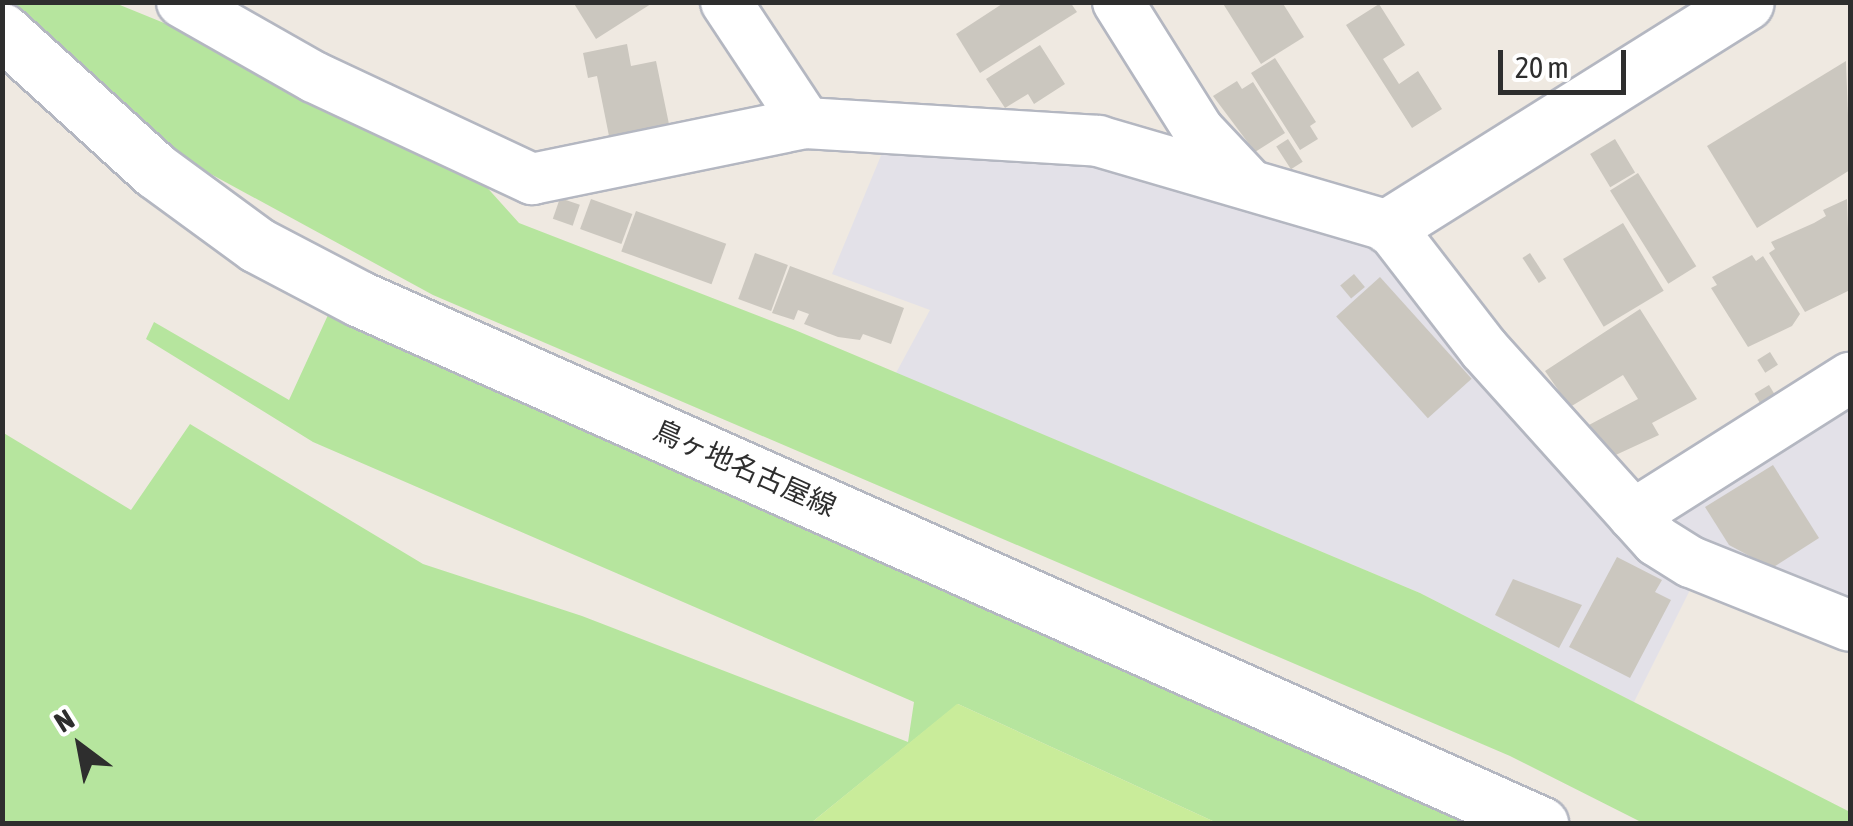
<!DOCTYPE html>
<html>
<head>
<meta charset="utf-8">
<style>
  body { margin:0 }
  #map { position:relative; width:1853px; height:826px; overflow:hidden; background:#efe9e1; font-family:"Asap Condensed","Noto Sans JP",sans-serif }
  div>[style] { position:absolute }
  .industrial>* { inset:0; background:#e3e1e8 }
  .green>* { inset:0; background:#b6e59e }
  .pitch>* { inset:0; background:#c9ec9a }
  .building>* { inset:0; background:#cbc7bf; transform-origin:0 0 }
  .roads { filter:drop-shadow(2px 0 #b4b7c1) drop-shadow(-2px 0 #b4b7c1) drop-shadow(0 2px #b4b7c1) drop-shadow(0 -2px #b4b7c1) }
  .minor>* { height:50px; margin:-25px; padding:0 25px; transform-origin:25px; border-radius:25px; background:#fff }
  .tertiary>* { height:55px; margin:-27.5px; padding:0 27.5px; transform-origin:27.5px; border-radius:27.5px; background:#fff }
  .secondary>* { height:55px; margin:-27.5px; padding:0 27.5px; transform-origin:27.5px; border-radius:27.5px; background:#fff }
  span { translate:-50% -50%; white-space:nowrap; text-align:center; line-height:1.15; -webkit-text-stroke:8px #fff; paint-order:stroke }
  .street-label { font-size:28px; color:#2e2e2e }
  .frame { position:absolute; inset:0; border:5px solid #2e2e2e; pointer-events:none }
  .north { position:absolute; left:30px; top:696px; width:100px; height:100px; -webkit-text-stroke:8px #fff; paint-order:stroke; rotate:328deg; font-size:28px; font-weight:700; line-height:40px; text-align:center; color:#2e2e2e }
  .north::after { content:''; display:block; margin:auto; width:35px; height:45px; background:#2e2e2e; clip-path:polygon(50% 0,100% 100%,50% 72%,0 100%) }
  .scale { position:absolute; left:1498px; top:50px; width:128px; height:45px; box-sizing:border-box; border:5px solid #2e2e2e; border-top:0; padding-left:12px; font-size:30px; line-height:35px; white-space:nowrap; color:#2e2e2e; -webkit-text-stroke:8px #fff; paint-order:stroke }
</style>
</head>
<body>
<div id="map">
  <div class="industrial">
    <div style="clip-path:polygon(887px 141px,1100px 156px,1370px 248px,1409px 285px,1544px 456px,1617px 533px,1693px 584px,1634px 702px,1420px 593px,896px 373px,930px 310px,832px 274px)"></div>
    <div style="clip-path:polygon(1850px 396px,1850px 608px,1675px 528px,1678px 503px)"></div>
  </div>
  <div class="green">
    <div style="clip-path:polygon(12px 3px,115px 3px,169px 25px,483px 183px,519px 223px,795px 330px,1420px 593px,1850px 812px,1850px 823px,1643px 823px,1510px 756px,433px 295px,152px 142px)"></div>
    <div style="clip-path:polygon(328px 315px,802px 517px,1470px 823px,1217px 823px,958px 704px,811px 823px,3px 823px,2px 432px,131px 510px,190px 424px,423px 564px,582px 616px,908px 742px,914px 702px,313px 442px,146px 339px,154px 322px,289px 400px)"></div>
  </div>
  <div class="pitch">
    <div style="clip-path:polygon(957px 704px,958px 704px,1217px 823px,811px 823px)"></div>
  </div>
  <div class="building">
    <div style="clip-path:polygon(573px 2px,654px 2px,596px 39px)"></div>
    <div style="clip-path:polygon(1005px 2px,1070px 2px,1077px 12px,980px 73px,956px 34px)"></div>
    <div style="clip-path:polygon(1222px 2px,1282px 2px,1304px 37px,1261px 64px)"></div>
    <div style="clip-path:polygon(1379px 4px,1405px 45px,1383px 59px,1399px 84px,1418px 71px,1442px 109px,1412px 128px,1346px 25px)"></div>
    <div style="clip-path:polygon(627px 44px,631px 66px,656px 61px,670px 129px,610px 141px,597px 76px,588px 78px,583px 53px)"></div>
    <div style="clip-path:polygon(1040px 45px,1065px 84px,1034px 104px,1028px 94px,1005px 108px,986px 79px)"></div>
    <div style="clip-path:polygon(1275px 58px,1316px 122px,1310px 126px,1318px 139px,1300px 150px,1251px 73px)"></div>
    <div style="clip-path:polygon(1846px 61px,1850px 170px,1757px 228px,1707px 146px)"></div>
    <div style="clip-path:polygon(1237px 81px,1242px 89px,1253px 82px,1285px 133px,1255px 152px,1213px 96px)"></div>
    <div style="left:1288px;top:139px;width:27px;height:14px;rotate:57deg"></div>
    <div style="left:1615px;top:139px;width:39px;height:29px;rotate:59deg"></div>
    <div style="left:1638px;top:173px;width:110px;height:33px;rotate:58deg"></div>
    <div style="left:560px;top:198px;width:21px;height:22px;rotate:19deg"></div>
    <div style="left:591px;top:199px;width:44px;height:32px;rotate:20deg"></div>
    <div style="clip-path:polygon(1847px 199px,1850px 290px,1805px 312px,1769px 253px,1775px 249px,1771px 242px,1814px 223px,1826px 216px,1823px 210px)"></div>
    <div style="left:636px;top:211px;width:96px;height:43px;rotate:20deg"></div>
    <div style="left:1623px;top:223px;width:79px;height:70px;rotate:59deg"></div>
    <div style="left:755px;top:253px;width:35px;height:49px;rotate:20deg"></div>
    <div style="left:1530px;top:253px;width:30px;height:9px;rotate:57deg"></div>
    <div style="clip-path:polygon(1752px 255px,1756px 261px,1763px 256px,1800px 314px,1792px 326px,1748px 347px,1711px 288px,1717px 285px,1712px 277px)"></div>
    <div style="clip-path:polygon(790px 266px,904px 308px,891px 344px,863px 334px,860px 340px,838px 337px,804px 324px,809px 314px,798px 310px,794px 320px,772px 313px)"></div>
    <div style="left:1354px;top:274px;width:17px;height:18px;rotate:50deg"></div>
    <div style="left:1380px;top:277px;width:137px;height:59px;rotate:48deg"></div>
    <div style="clip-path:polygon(1640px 309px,1697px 399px,1652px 423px,1659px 435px,1607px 459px,1587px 426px,1638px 399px,1623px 375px,1570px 407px,1545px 371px)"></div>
    <div style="left:1770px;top:352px;width:15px;height:15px;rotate:58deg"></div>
    <div style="left:1769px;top:385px;width:12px;height:17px;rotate:59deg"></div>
    <div style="clip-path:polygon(1773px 465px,1819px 538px,1772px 568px,1729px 545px,1705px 507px)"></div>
    <div style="clip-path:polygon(1617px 557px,1662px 580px,1655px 592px,1671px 600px,1630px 678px,1569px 647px)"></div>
    <div style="clip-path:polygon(1513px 579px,1582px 605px,1559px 648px,1495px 615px)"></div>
  </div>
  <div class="roads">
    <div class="minor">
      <div style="left:182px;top:2px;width:152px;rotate:29.6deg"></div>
      <div style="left:314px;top:77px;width:241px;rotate:25.1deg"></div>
      <div style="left:532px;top:179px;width:280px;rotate:-11.6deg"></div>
      <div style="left:806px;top:123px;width:293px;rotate:3.5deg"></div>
      <div style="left:1098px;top:141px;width:303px;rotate:16.3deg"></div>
      <div style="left:1389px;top:226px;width:155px;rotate:52.3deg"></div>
      <div style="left:1484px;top:349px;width:258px;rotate:48deg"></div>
      <div style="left:1657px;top:541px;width:40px;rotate:32deg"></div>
      <div style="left:1691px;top:562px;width:171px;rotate:21.9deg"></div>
      <div style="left:726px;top:2px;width:145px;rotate:56.5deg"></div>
      <div style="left:1118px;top:2px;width:152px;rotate:57.9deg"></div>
      <div style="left:1199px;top:131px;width:73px;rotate:46.7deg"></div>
      <div style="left:1633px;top:515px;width:257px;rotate:-32.3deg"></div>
    </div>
    <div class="tertiary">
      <div style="left:1389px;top:226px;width:421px;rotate:-32.1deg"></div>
    </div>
    <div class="secondary">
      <div style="left:2px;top:31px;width:208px;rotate:42.3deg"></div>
      <div style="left:156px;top:171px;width:125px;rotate:36.2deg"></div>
      <div style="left:257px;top:245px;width:116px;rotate:27.7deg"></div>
      <div style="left:360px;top:299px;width:1292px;rotate:23.99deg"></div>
    </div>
  </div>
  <div class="street-label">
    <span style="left:745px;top:468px;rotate:24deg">鳥ヶ地名古屋線</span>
  </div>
  <div class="frame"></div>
  <div class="north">N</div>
  <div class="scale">20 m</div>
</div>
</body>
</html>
